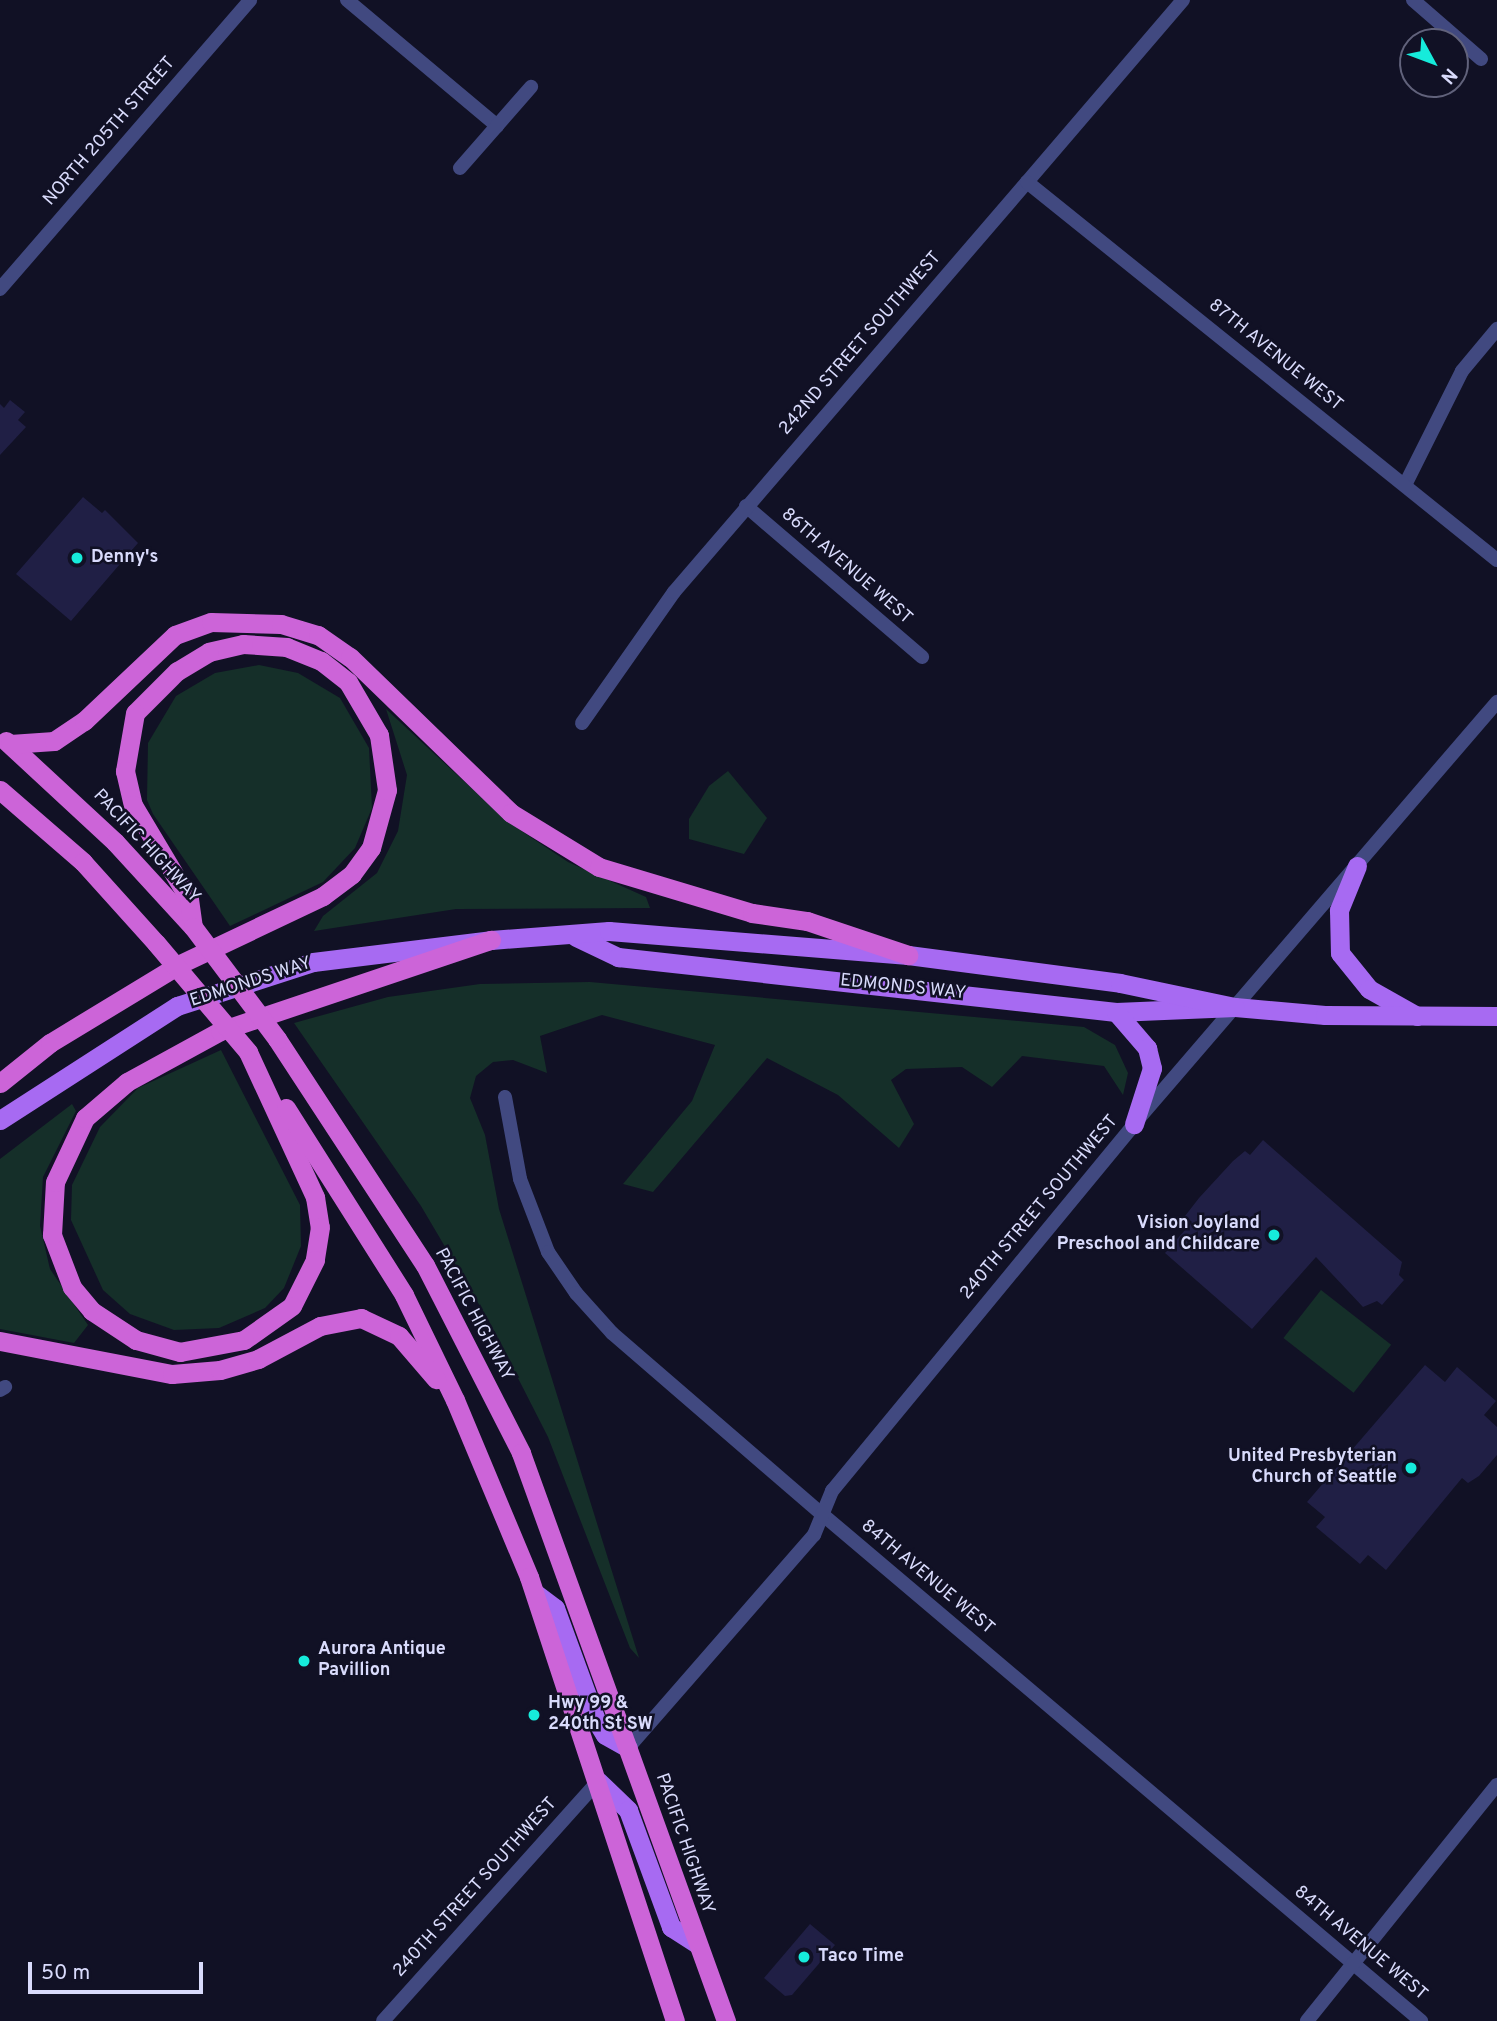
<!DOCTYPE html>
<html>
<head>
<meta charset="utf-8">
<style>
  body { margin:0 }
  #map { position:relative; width:1497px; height:2021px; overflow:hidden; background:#111125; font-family:Overpass,sans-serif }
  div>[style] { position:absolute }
  .green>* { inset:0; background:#152f29; transform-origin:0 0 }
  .building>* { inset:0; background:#201f45 }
  .minor>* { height:14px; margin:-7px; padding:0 7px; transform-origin:7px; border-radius:7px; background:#414980 }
  .tertiary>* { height:14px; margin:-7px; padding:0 7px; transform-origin:7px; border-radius:7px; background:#414980 }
  .primary>* { height:19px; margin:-9.5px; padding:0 9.5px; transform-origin:9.5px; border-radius:9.5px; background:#a76af2 }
  .trunk>* { height:19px; margin:-9.5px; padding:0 9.5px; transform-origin:9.5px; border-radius:9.5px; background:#cc64d8 }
  .trunk-bridge>* { height:19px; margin:-9.5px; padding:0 9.5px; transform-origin:9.5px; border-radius:9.5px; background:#cc64d8 }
  .dots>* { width:19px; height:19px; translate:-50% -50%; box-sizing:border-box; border:4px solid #111125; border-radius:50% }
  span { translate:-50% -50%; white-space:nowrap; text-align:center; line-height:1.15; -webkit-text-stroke:5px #111125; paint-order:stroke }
  .street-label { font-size:18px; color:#d9dbfc }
  .poi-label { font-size:18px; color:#d9dbfc; font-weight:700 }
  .left { translate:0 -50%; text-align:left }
  .right { translate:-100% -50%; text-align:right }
  .north { position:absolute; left:1399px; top:28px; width:70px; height:70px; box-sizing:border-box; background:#111125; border:2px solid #61627b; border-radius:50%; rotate:131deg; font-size:19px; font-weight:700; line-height:28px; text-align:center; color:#d9dbfc }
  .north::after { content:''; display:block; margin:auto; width:24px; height:32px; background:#16ebdb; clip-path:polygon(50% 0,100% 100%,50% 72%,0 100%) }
  .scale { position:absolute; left:28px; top:1962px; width:175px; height:32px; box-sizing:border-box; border:4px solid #d9dbfc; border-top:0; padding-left:9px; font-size:21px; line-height:24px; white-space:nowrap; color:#d9dbfc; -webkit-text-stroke:5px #111125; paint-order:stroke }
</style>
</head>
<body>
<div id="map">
  <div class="green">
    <div style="clip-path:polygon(259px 665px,298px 673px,340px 698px,369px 748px,372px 808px,355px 848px,323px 882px,230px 926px,153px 814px,147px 800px,148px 743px,176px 696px,215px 673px)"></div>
    <div style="clip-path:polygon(386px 709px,508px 822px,568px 862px,646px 897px,650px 908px,456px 909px,314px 931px,323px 916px,377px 873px,398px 831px,407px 775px)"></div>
    <div style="clip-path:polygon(728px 771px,767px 818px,744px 854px,689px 839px,689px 819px,709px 786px)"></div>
    <div style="clip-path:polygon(590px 982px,1084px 1027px,1115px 1045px,1128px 1073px,1123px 1095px,1104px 1066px,1022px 1056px,992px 1087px,962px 1067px,906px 1069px,891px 1080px,914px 1124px,899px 1148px,838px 1095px,767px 1058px,653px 1192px,623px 1184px,692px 1101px,715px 1045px,602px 1015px,540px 1036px,547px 1073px,513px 1060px,493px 1062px,476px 1076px,470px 1098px,485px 1135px,499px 1209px,639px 1658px,630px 1648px,548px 1437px,490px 1323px,421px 1206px,294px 1023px,388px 997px,480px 984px)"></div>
    <div style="clip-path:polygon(221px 1050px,300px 1205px,301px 1246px,284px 1288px,265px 1308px,219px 1328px,174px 1330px,130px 1314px,103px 1290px,71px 1220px,72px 1185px,100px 1127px,138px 1088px)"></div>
    <div style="clip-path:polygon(72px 1104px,76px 1111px,43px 1177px,40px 1226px,50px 1269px,88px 1325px,74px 1343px,0 1329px,0 1159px)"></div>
    <div style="left:1321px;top:1290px;width:89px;height:61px;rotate:38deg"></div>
  </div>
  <div class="building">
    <div style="clip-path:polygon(10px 400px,25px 412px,18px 420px,26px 427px,0 455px,0 404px,4px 408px)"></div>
    <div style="clip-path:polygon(83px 497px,102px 513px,105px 510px,138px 543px,71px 621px,16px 574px)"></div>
    <div style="clip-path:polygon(1263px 1140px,1402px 1262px,1399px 1275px,1404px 1280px,1382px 1305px,1377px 1301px,1363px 1307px,1316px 1257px,1252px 1329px,1165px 1253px,1192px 1222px,1185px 1216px,1199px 1198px,1233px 1161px,1245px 1151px,1250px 1155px)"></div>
    <div style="clip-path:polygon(1425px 1365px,1445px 1382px,1457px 1367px,1496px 1401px,1484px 1415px,1497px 1427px,1497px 1455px,1479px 1476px,1468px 1483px,1462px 1478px,1386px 1570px,1368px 1555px,1360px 1564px,1316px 1527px,1325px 1517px,1307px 1502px)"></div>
    <div style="clip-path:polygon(810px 1924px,835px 1945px,792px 1995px,785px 1996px,764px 1978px)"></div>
  </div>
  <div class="minor">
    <div style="left:347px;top:0;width:196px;rotate:40deg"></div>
    <div style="left:1413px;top:0;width:90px;rotate:40.9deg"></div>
    <div style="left:460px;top:168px;width:108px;rotate:-48.8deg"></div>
    <div style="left:1405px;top:485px;width:127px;rotate:-63.4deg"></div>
    <div style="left:1462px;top:371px;width:55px;rotate:-50.2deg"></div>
    <div style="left:746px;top:506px;width:232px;rotate:40.6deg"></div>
    <div style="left:582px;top:723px;width:160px;rotate:-54.9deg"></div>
    <div style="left:674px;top:592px;width:541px;rotate:-49.27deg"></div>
    <div style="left:505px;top:1097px;width:83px;rotate:79.6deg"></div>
    <div style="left:520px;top:1179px;width:78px;rotate:69deg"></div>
    <div style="left:548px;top:1252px;width:50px;rotate:55.7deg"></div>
    <div style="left:576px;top:1293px;width:54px;rotate:48deg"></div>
    <div style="left:612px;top:1333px;width:277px;rotate:40.8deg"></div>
    <div style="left:0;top:1390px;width:6px;rotate:-31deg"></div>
  </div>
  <div class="tertiary">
    <div style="left:1183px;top:0;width:240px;rotate:130.6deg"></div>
    <div style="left:1027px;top:182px;width:603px;rotate:38.81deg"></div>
    <div style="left:0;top:289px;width:382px;rotate:-49.1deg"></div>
    <div style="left:822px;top:1514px;width:785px;rotate:40.24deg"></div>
    <div style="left:628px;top:1748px;width:283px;rotate:-48.9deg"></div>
    <div style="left:814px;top:1535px;width:48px;rotate:-67.8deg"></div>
    <div style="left:832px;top:1491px;width:475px;rotate:-50.5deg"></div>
    <div style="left:1134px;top:1124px;width:557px;rotate:-49.3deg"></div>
    <div style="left:383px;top:2021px;width:322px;rotate:-48.1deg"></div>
    <div style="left:1307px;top:2021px;width:303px;rotate:-51.2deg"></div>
  </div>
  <div class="primary">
    <div style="left:1357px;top:866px;width:48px;rotate:112.2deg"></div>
    <div style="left:1339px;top:910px;width:43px;rotate:88.7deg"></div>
    <div style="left:1340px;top:953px;width:46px;rotate:51.1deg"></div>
    <div style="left:1369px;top:989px;width:55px;rotate:29.4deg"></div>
    <div style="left:576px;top:937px;width:47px;rotate:25.5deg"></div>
    <div style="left:618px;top:957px;width:501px;rotate:6.3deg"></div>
    <div style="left:1116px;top:1012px;width:119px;rotate:-2.4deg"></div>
    <div style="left:1235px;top:1007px;width:90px;rotate:5.1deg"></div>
    <div style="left:1325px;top:1015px;width:172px;rotate:0.3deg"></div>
    <div style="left:1116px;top:1012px;width:48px;rotate:49.3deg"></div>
    <div style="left:1147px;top:1048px;width:21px;rotate:76deg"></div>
    <div style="left:1152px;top:1068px;width:59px;rotate:107.8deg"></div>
    <div style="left:0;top:1120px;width:211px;rotate:-32.8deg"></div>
    <div style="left:177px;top:1006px;width:143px;rotate:-17.9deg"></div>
    <div style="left:313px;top:962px;width:179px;rotate:-7deg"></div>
    <div style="left:491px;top:940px;width:118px;rotate:-4.4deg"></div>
    <div style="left:609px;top:931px;width:300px;rotate:4.6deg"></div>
    <div style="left:908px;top:955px;width:214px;rotate:7.5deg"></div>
    <div style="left:1120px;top:983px;width:117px;rotate:11.8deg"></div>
    <div style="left:535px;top:1593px;width:25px;rotate:37deg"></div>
    <div style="left:555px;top:1608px;width:119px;rotate:69.9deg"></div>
    <div style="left:596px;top:1720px;width:17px;rotate:59deg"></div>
    <div style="left:605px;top:1735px;width:26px;rotate:29deg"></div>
    <div style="left:598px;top:1781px;width:42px;rotate:44deg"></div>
    <div style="left:628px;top:1810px;width:125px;rotate:69.8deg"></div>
    <div style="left:671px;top:1927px;width:31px;rotate:33deg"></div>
  </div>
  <div class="trunk">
    <div style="left:6px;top:741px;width:149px;rotate:42.8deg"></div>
    <div style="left:115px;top:842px;width:115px;rotate:47.5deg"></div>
    <div style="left:10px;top:744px;width:44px;rotate:-3.9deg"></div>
    <div style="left:54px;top:741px;width:36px;rotate:-34deg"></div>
    <div style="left:84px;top:721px;width:125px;rotate:-43.4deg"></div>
    <div style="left:175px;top:635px;width:38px;rotate:-20deg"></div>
    <div style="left:211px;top:622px;width:70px;rotate:1.6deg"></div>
    <div style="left:281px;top:624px;width:39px;rotate:17deg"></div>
    <div style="left:318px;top:635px;width:39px;rotate:35deg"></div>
    <div style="left:350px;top:657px;width:224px;rotate:44.1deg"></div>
    <div style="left:511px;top:813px;width:103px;rotate:31.5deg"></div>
    <div style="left:599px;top:867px;width:160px;rotate:16.7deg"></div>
    <div style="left:752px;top:913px;width:56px;rotate:8.3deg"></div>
    <div style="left:807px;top:921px;width:107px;rotate:18.6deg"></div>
    <div style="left:0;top:790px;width:110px;rotate:40.9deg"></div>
    <div style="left:83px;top:862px;width:109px;rotate:48deg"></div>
    <div style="left:277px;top:1039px;width:270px;rotate:56.8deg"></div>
    <div style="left:425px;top:1265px;width:211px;rotate:62.9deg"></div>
    <div style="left:521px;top:1453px;width:604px;rotate:70.15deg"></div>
    <div style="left:248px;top:1052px;width:160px;rotate:65.2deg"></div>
    <div style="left:315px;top:1197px;width:30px;rotate:81deg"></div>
    <div style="left:320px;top:1227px;width:33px;rotate:99deg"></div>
    <div style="left:315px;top:1260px;width:51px;rotate:116.6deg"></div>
    <div style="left:292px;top:1306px;width:59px;rotate:144.7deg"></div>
    <div style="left:244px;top:1340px;width:65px;rotate:169.4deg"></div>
    <div style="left:180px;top:1352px;width:46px;rotate:-164.7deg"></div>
    <div style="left:136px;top:1340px;width:53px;rotate:-146.6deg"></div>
    <div style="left:92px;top:1311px;width:31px;rotate:-130deg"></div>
    <div style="left:72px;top:1287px;width:56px;rotate:-111deg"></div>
    <div style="left:52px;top:1235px;width:53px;rotate:-86.8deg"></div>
    <div style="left:55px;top:1182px;width:71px;rotate:-64.9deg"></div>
    <div style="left:85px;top:1118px;width:55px;rotate:-40.6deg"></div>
    <div style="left:127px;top:1082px;width:106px;rotate:-28.7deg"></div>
    <div style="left:220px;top:1031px;width:286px;rotate:-18.6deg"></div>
    <div style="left:0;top:1083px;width:64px;rotate:-38.7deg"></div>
    <div style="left:50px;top:1043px;width:152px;rotate:-31.3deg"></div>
    <div style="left:180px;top:964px;width:158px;rotate:-25.4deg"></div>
    <div style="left:323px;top:896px;width:36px;rotate:-37deg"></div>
    <div style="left:352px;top:874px;width:32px;rotate:-54deg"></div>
    <div style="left:371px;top:848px;width:60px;rotate:-74.6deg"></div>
    <div style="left:387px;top:790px;width:56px;rotate:-98.3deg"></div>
    <div style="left:379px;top:735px;width:61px;rotate:-120.3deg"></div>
    <div style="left:348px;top:682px;width:34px;rotate:-142deg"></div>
    <div style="left:321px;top:661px;width:37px;rotate:-158deg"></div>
    <div style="left:287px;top:647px;width:44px;rotate:-176.1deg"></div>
    <div style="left:243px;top:644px;width:35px;rotate:167deg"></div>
    <div style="left:209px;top:652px;width:37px;rotate:149deg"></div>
    <div style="left:177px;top:671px;width:59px;rotate:135deg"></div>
    <div style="left:135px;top:713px;width:59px;rotate:99.8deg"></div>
    <div style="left:125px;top:771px;width:35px;rotate:77deg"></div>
    <div style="left:133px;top:805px;width:109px;rotate:59.2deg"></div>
    <div style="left:189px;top:899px;width:28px;rotate:82deg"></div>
    <div style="left:286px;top:1108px;width:221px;rotate:57.7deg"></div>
    <div style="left:404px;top:1295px;width:117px;rotate:64.1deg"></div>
    <div style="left:455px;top:1400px;width:192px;rotate:67.3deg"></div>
    <div style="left:529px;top:1577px;width:467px;rotate:71.8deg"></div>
    <div style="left:0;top:1341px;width:175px;rotate:10.9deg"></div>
    <div style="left:172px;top:1374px;width:48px;rotate:-4.8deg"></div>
    <div style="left:220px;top:1370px;width:40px;rotate:-16deg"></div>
    <div style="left:258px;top:1359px;width:70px;rotate:-28deg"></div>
    <div style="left:320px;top:1326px;width:42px;rotate:-11deg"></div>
    <div style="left:361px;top:1318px;width:42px;rotate:25.3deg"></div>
    <div style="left:399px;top:1336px;width:57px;rotate:49.3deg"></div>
  </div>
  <div class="trunk-bridge">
    <div style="left:193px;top:927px;width:140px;rotate:53.1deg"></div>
    <div style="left:156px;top:943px;width:143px;rotate:49.8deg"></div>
  </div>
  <div class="dots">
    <div style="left:77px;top:558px;background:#16ebdb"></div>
    <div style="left:1274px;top:1235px;background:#16ebdb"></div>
    <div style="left:1411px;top:1468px;background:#16ebdb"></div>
    <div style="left:304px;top:1661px;background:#16ebdb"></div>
    <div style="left:534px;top:1715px;background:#16ebdb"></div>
    <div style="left:804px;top:1957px;background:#16ebdb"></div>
  </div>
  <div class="street-label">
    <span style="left:110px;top:132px;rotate:-49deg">NORTH 205TH STREET</span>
    <span style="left:861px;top:344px;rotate:-49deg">242ND STREET SOUTHWEST</span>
    <span style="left:1275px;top:356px;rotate:39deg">87TH AVENUE WEST</span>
    <span style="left:846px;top:567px;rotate:41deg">86TH AVENUE WEST</span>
    <span style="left:146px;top:847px;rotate:47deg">PACIFIC HIGHWAY</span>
    <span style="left:251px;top:983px;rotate:-18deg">EDMONDS WAY</span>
    <span style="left:903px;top:988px;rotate:6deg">EDMONDS WAY</span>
    <span style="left:1040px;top:1208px;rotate:-50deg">240TH STREET SOUTHWEST</span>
    <span style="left:473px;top:1315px;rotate:62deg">PACIFIC HIGHWAY</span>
    <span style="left:927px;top:1578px;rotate:40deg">84TH AVENUE WEST</span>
    <span style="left:684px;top:1844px;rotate:71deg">PACIFIC HIGHWAY</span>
    <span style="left:476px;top:1888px;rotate:-48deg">240TH STREET SOUTHWEST</span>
    <span style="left:1360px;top:1944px;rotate:40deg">84TH AVENUE WEST</span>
  </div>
  <div class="poi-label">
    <span class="left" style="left:91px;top:558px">Denny's</span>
    <span class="right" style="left:1260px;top:1235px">Vision Joyland<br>Preschool and Childcare</span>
    <span class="right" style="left:1397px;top:1468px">United Presbyterian<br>Church of Seattle</span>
    <span class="left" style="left:318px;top:1661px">Aurora Antique<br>Pavillion</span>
    <span class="left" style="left:548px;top:1715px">Hwy 99 &amp;<br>240th St SW</span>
    <span class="left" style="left:818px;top:1957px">Taco Time</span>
  </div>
  <div class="north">N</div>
  <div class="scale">50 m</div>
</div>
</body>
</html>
